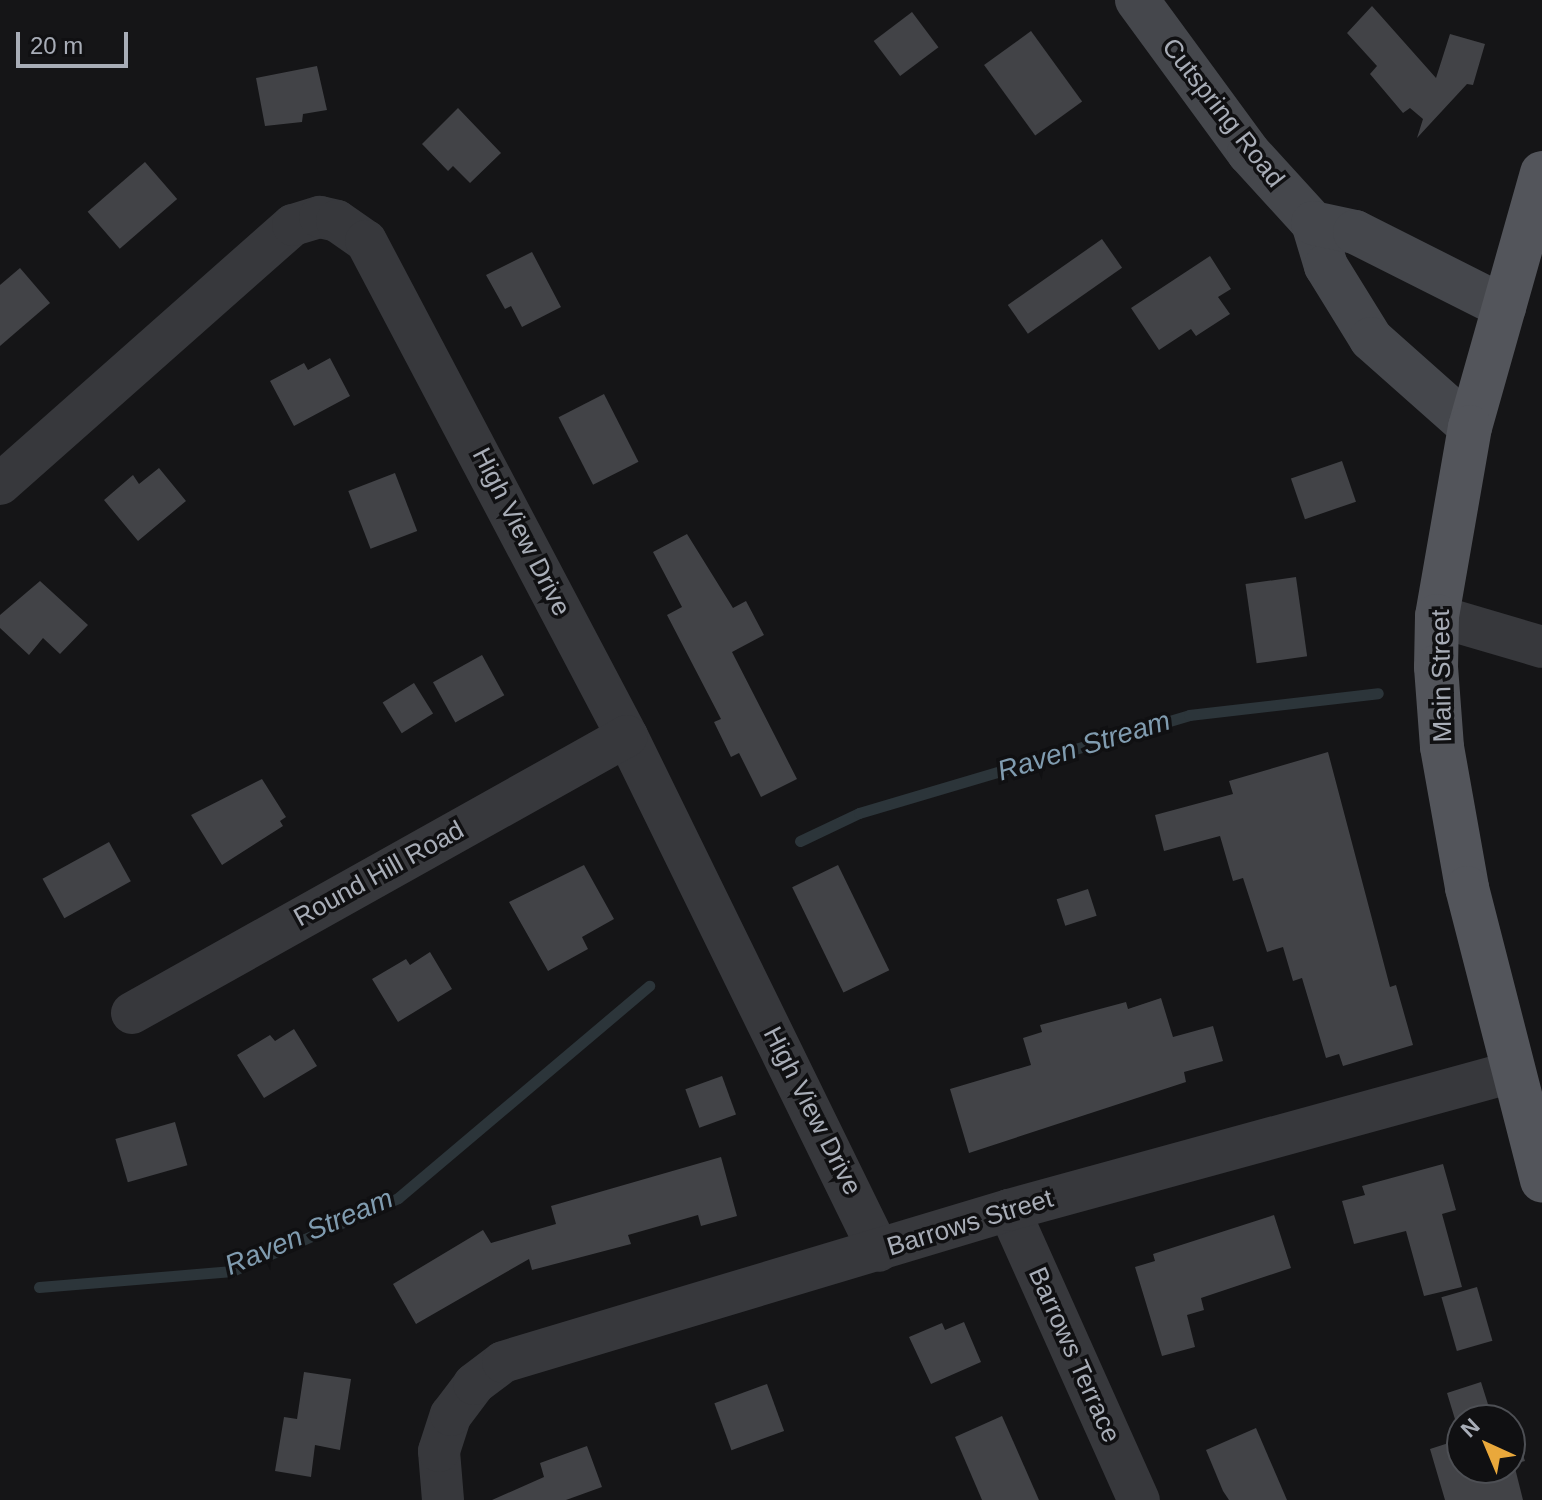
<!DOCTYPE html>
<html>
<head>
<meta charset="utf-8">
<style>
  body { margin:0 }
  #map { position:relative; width:1542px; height:1500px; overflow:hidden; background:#151517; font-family:Arial,sans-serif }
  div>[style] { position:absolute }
  .stream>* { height:11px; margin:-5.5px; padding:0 5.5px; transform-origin:5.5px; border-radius:5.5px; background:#2c353a }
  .building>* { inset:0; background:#424347; transform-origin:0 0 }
  .street>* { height:42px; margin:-21px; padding:0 21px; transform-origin:21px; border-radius:21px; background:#37383c }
  .secondary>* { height:44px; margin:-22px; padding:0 22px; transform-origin:22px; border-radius:22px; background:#45474c }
  .primary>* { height:44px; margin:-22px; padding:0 22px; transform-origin:22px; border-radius:22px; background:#53555b }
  span { translate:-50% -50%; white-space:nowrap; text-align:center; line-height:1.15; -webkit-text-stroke:7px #101012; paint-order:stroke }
  .street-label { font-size:26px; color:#a8adb7 }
  .water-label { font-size:28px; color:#809cb0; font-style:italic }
  .north { position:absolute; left:1446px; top:1404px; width:80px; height:80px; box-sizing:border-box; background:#101012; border:2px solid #4d4f54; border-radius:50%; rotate:316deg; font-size:22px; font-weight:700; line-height:32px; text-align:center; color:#a8adb7 }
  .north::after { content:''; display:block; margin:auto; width:28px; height:36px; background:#e9a83b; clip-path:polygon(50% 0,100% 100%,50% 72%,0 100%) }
  .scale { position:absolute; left:16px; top:32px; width:112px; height:36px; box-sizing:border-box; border:4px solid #a8adb7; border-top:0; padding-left:10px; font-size:24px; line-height:28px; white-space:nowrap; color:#a8adb7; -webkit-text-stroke:6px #101012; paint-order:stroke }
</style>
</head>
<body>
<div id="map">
  <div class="stream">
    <div style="left:800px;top:841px;width:65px;rotate:-25.4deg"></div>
    <div style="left:859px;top:813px;width:344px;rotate:-16.5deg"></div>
    <div style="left:1189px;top:715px;width:190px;rotate:-6.6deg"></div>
    <div style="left:39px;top:1287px;width:194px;rotate:-4.7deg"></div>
    <div style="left:232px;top:1271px;width:181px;rotate:-23.7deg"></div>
    <div style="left:398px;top:1198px;width:329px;rotate:-40.2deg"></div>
  </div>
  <div class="building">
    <div style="clip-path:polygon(1372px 6px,1436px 78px,1450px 34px,1485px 44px,1473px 85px,1467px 84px,1417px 138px,1423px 119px,1410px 108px,1403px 113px,1370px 74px,1377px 66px,1347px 33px)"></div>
    <div style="left:912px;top:12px;width:44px;height:48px;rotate:53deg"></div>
    <div style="left:1031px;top:31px;width:87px;height:58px;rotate:54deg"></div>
    <div style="clip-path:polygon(317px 66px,327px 110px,303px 114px,302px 122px,265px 126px,256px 78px)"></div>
    <div style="clip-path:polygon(458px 108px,501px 153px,470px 183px,453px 166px,448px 171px,422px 144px)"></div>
    <div style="left:145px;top:162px;width:49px;height:76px;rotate:49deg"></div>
    <div style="left:1102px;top:239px;width:35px;height:115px;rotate:55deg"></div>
    <div style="clip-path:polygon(532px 252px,561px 307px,522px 327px,511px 306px,505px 309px,486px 275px)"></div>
    <div style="clip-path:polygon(1210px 256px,1231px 289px,1218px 297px,1230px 314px,1196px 336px,1191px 329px,1159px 350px,1131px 308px)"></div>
    <div style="clip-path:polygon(20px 268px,50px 303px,0 346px,0 285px)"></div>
    <div style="clip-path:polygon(330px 358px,350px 396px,294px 426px,270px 381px,304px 363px,308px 370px)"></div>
    <div style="left:604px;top:394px;width:76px;height:51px;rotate:63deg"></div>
    <div style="left:1342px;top:461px;width:43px;height:54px;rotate:71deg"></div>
    <div style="clip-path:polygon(159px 468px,186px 501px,138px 541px,104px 500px,133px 475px,139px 484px)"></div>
    <div style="left:395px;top:473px;width:62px;height:50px;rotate:69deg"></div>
    <div style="clip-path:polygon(687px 534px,733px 608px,746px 601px,764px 635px,732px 652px,797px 779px,761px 797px,739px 753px,731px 757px,714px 722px,721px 719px,667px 615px,682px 607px,653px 552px)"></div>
    <div style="left:1296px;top:577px;width:80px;height:51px;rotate:82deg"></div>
    <div style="clip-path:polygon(40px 581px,88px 625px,60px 654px,43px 638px,29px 655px,0 628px,0 615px)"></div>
    <div style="left:482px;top:655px;width:46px;height:56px;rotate:61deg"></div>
    <div style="left:414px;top:683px;width:36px;height:37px;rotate:58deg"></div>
    <div style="clip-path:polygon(1328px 752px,1390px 987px,1396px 985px,1413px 1045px,1343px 1066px,1339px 1054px,1326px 1058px,1302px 978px,1293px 981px,1283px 947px,1267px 952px,1243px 878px,1233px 881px,1220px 836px,1164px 851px,1155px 815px,1233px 794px,1229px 781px)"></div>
    <div style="clip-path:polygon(262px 779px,286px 817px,280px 821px,283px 826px,222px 865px,191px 815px)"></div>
    <div style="left:109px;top:842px;width:45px;height:76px;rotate:61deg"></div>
    <div style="clip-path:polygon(584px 865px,614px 919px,582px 937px,588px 949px,548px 971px,509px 902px)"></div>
    <div style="left:838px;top:865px;width:117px;height:51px;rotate:64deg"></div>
    <div style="left:1088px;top:889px;width:28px;height:33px;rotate:72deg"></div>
    <div style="clip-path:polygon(430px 952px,452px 989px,398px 1022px,372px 979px,406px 959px,410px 965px)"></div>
    <div style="clip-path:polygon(1161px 998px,1173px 1037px,1213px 1026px,1223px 1061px,1184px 1072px,1186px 1082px,969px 1153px,950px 1089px,1031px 1065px,1023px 1038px,1042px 1032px,1040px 1025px,1126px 1002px,1128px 1009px)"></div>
    <div style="clip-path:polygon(294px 1029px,317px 1066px,264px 1098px,237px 1055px,270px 1035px,275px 1041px)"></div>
    <div style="left:722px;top:1076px;width:41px;height:39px;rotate:70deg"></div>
    <div style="left:175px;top:1122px;width:45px;height:62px;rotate:74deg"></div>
    <div style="clip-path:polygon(721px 1157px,737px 1216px,701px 1226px,698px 1215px,628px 1235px,631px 1244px,532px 1270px,529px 1259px,416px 1324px,393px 1284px,483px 1230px,491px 1243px,556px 1224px,551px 1206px)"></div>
    <div style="clip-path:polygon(1443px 1164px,1456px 1210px,1442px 1214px,1462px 1287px,1424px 1296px,1406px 1231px,1354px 1244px,1342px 1201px,1365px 1195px,1362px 1186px)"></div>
    <div style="clip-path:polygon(1274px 1215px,1291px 1268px,1201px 1298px,1204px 1310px,1187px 1315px,1195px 1347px,1162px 1356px,1135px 1267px,1155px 1261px,1153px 1254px)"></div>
    <div style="left:1477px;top:1287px;width:56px;height:37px;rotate:74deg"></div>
    <div style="clip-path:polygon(964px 1322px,981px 1362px,931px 1384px,909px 1337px,942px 1323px,945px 1330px)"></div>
    <div style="clip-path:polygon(304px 1372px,351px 1379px,340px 1450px,315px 1445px,311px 1477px,275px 1471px,284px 1417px,297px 1419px)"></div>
    <div style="clip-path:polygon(1481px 1382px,1492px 1417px,1501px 1414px,1504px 1420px,1462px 1420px,1462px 1468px,1510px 1468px,1510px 1433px,1515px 1431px,1525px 1461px,1514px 1464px,1523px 1500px,1445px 1500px,1430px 1449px,1461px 1439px,1447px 1393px)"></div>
    <div style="left:767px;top:1384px;width:50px;height:56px;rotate:70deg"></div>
    <div style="clip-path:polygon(1002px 1416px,1039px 1500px,982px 1500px,955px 1437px)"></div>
    <div style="clip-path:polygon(1256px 1428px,1287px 1500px,1229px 1500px,1223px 1491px,1206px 1450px)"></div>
    <div style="clip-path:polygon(587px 1446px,602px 1487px,566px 1500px,492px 1500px,544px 1477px,540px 1463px)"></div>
  </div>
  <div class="street">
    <div style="left:0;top:484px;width:391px;rotate:-41.5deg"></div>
    <div style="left:293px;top:225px;width:28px;rotate:-17deg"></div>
    <div style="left:320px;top:217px;width:17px;rotate:13deg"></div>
    <div style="left:337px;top:221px;width:35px;rotate:35deg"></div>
    <div style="left:366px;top:241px;width:560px;rotate:62.2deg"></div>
    <div style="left:627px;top:736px;width:573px;rotate:63.93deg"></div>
    <div style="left:1437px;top:616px;width:109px;rotate:16.4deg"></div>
    <div style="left:132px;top:1013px;width:567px;rotate:-29.23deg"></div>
    <div style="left:1009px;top:1210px;width:318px;rotate:65.9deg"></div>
    <div style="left:443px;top:1500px;width:49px;rotate:-94.7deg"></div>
    <div style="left:439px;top:1451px;width:38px;rotate:-72deg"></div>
    <div style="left:451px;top:1415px;width:39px;rotate:-53deg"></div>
    <div style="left:474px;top:1384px;width:36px;rotate:-37deg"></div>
    <div style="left:503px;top:1362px;width:528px;rotate:-16.72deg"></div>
    <div style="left:1009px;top:1210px;width:522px;rotate:-15.34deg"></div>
  </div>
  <div class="secondary">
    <div style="left:1137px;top:0;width:190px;rotate:53.8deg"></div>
    <div style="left:1249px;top:153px;width:95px;rotate:47.6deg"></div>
    <div style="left:1313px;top:223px;width:45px;rotate:73.2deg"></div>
    <div style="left:1326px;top:266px;width:86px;rotate:58.3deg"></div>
    <div style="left:1371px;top:339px;width:132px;rotate:41.6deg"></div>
    <div style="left:1313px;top:223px;width:43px;rotate:12.1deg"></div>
    <div style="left:1355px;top:232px;width:167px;rotate:26.7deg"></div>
  </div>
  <div class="primary">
    <div style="left:1542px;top:173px;width:264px;rotate:105.8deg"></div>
    <div style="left:1470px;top:427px;width:192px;rotate:99.9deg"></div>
    <div style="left:1437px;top:616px;width:51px;rotate:91.1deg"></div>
    <div style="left:1436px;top:667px;width:80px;rotate:85.7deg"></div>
    <div style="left:1442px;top:747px;width:143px;rotate:79.9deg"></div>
    <div style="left:1467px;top:888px;width:302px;rotate:75.6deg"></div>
  </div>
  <div class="street-label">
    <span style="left:1223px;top:113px;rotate:52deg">Cutspring Road</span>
    <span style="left:521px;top:532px;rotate:63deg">High View Drive</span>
    <span style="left:1442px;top:676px;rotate:-91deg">Main Street</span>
    <span style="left:379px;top:874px;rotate:-29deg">Round Hill Road</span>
    <span style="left:812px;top:1111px;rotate:63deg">High View Drive</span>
    <span style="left:970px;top:1223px;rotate:-17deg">Barrows Street</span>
    <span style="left:1074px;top:1355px;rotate:66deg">Barrows Terrace</span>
  </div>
  <div class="water-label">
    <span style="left:1084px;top:746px;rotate:-17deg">Raven Stream</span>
    <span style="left:309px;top:1232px;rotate:-23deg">Raven Stream</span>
  </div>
  <div class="north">N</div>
  <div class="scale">20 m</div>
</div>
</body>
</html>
